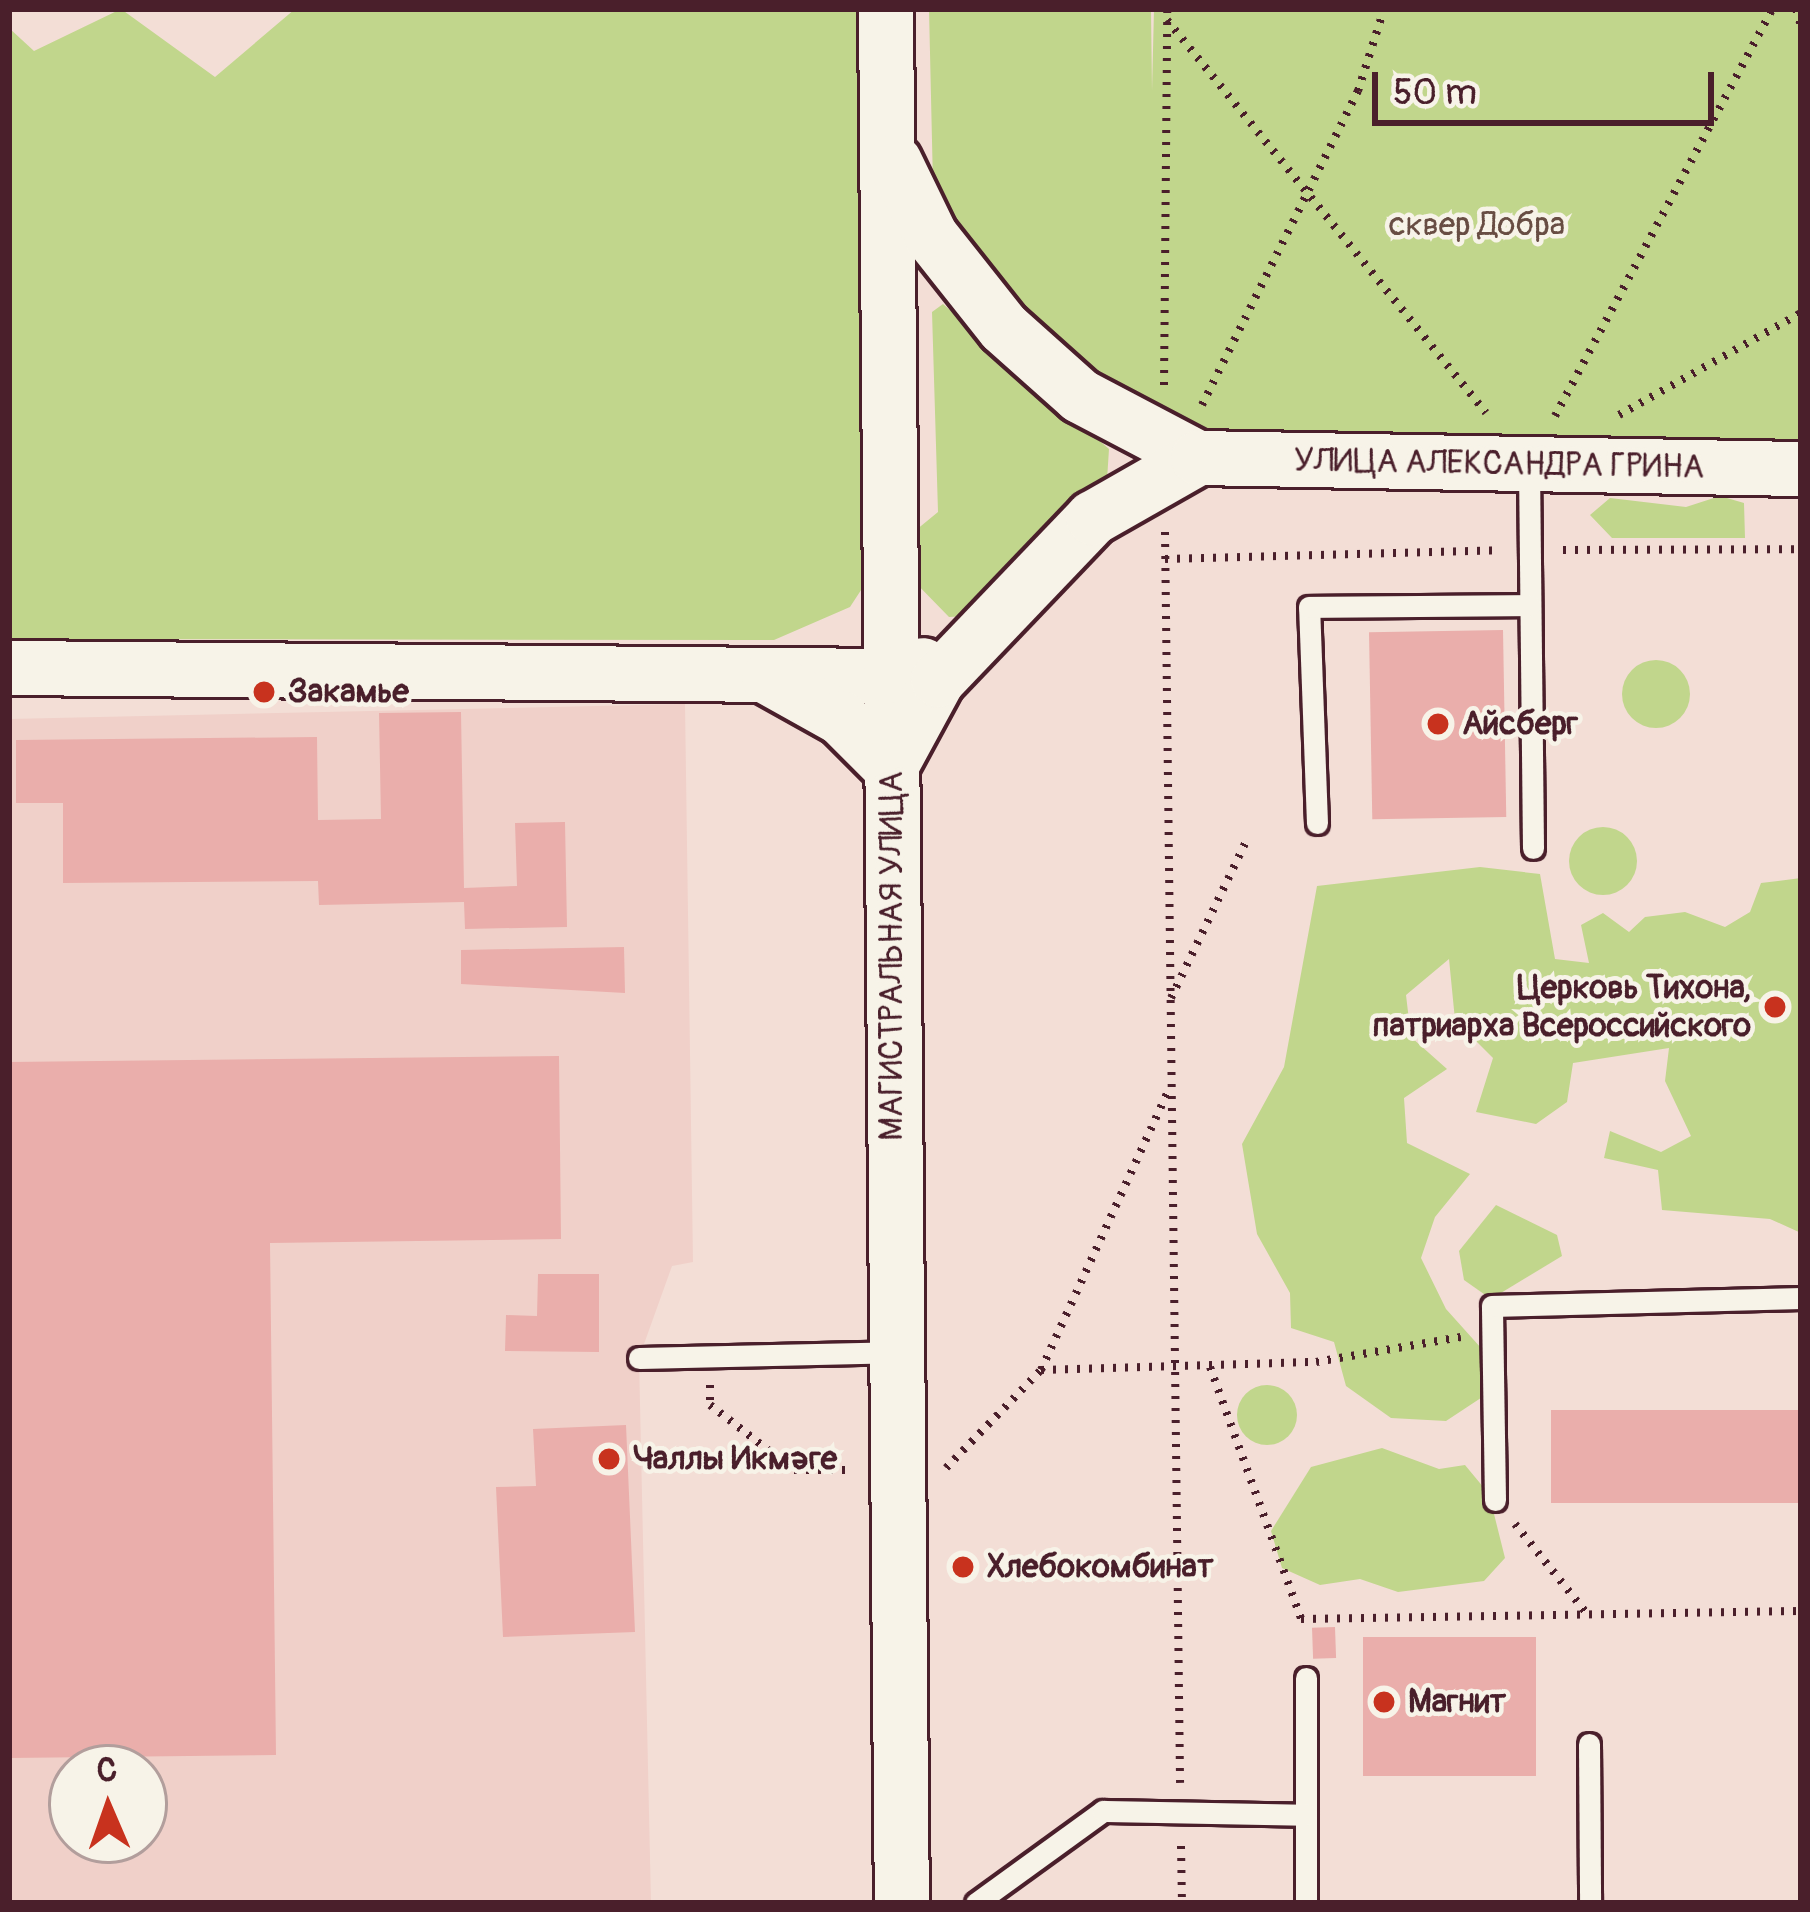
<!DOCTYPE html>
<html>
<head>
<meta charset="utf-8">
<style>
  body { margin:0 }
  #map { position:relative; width:1810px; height:1912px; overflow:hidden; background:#f3ded6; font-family:Pangolin,sans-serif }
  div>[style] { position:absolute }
  .built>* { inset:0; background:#f0d0c9 }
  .green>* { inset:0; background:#c1d68c }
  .round { border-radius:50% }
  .building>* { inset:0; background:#eaaeab; transform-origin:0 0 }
  .path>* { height:8px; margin-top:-4px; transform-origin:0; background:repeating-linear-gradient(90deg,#4a1f2b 0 3px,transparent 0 12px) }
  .roads { filter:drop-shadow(3px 0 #4a1f2b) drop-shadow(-3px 0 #4a1f2b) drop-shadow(0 3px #4a1f2b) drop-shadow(0 -3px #4a1f2b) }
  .lane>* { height:21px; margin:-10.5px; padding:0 10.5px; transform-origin:10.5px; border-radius:10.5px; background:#f7f3e8 }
  .secondary>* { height:54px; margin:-27px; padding:0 27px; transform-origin:27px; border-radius:27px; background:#f7f3e8 }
  .dots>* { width:33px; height:33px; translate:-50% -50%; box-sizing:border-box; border:6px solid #f7f3e8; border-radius:50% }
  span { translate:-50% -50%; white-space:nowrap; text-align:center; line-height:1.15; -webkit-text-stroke:9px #f7f3e8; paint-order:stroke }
  .park-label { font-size:33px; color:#684d43 }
  .street-label { font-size:33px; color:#4a1f2b }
  .poi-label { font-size:33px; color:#4a1f2b; font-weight:700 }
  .left { translate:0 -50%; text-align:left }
  .right { translate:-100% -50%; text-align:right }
  .frame { position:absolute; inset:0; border:12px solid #4a1f2b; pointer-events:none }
  .north { position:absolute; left:48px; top:1744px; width:120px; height:120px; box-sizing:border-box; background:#f7f3e8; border:3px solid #b29e9c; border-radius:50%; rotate:358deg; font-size:33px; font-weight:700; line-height:48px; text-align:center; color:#4a1f2b }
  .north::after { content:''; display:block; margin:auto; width:42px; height:54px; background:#c8321e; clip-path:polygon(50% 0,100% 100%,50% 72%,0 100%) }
  .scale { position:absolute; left:1372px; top:72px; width:342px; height:54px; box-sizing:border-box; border:6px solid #4a1f2b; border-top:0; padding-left:15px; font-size:36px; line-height:42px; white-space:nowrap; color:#4a1f2b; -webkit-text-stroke:9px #f7f3e8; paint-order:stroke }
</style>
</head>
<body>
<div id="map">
  <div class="built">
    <div style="clip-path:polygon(evenodd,685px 704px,693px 1262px,672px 1266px,639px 1358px,651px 1903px,9px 1903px,9px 719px,685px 704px,72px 1768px,144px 1768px,144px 1840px,72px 1840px,72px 1768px)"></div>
  </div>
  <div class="green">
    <div style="clip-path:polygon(121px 9px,215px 77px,295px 9px,865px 9px,865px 584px,850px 607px,774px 640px,9px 639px,9px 28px,34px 51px)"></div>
    <div style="clip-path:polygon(929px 9px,1151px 9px,1152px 91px,1154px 9px,1801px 9px,1801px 441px,1184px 441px,1151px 426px,972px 255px,933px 185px)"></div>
    <div style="clip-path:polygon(943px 304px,1109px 449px,1107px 480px,968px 616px,949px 617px,910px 577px,910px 535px,938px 512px,932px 312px)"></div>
    <div style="clip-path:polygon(1720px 496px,1744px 503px,1745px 538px,1612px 538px,1590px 515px,1610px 498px,1686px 507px)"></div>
    <div class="round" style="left:1622px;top:660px;width:68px;height:68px"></div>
    <div class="round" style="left:1569px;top:827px;width:68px;height:68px"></div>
    <div style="clip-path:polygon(1480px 867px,1540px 874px,1555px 959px,1589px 963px,1581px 925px,1603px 913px,1629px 932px,1645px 917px,1685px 912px,1725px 927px,1750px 912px,1761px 883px,1801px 878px,1801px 1233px,1770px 1219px,1662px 1210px,1658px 1170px,1604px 1158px,1610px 1131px,1661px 1152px,1691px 1136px,1665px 1081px,1669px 1048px,1573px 1063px,1567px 1102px,1536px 1124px,1476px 1112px,1493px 1058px,1455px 1020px,1449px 959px,1406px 995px,1411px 1037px,1447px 1069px,1404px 1098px,1407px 1143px,1470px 1174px,1435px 1217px,1421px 1258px,1446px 1309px,1490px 1358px,1493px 1390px,1446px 1421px,1391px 1418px,1346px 1386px,1334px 1342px,1291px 1328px,1290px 1293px,1257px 1234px,1242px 1144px,1284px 1067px,1317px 886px)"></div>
    <div style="clip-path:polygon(1496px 1205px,1557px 1235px,1562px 1256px,1491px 1299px,1464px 1280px,1459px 1251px)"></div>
    <div class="round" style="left:1237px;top:1385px;width:60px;height:60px"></div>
    <div style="clip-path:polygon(1382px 1448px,1439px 1469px,1465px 1465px,1489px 1494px,1505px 1558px,1484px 1581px,1398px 1592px,1360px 1579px,1320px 1585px,1282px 1568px,1271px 1531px,1311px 1467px)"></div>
  </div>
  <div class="building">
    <div style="left:1503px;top:630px;width:187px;height:134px;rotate:89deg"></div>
    <div style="clip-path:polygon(461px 712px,464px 888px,517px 886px,515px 823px,565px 822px,567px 927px,465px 929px,464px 902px,319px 905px,318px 881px,63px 883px,63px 803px,16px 803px,16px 740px,317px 737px,318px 820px,381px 819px,379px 713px)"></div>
    <div style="clip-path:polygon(624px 947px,625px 993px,461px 984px,461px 950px)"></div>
    <div style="clip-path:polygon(559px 1056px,561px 1239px,270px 1243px,276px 1755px,9px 1758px,9px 1062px)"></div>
    <div style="clip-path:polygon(538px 1274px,599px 1274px,599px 1352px,505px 1351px,506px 1315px,537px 1316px)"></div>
    <div style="left:1801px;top:1410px;width:93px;height:250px;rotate:90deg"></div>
    <div style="clip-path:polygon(626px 1425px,635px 1632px,503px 1637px,496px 1487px,536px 1486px,533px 1429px)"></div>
    <div style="left:1335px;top:1627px;width:31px;height:23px;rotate:88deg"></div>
    <div style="left:1363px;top:1637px;width:173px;height:139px"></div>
  </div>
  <div class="path">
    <div style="left:1796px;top:9px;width:19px;rotate:74deg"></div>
    <div style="left:1167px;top:20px;width:506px;rotate:50.93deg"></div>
    <div style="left:1164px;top:385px;width:376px;rotate:-89.5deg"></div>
    <div style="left:1202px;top:405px;width:351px;rotate:-63.6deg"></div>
    <div style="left:1358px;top:91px;width:86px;rotate:-72.4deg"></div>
    <div style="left:1619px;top:415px;width:209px;rotate:-29.3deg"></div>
    <div style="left:1555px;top:416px;width:461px;rotate:-61.9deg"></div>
    <div style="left:1165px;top:532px;width:1251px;rotate:89.31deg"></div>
    <div style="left:1563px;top:550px;width:238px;rotate:-0.2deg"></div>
    <div style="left:1165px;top:559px;width:335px;rotate:-1.5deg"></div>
    <div style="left:1171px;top:998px;width:178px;rotate:-64.4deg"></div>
    <div style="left:1210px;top:1367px;width:268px;rotate:70.1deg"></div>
    <div style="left:1301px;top:1619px;width:500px;rotate:-0.92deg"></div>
    <div style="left:1041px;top:1370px;width:275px;rotate:-1.7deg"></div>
    <div style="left:1316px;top:1362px;width:147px;rotate:-9.8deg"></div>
    <div style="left:710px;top:1385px;width:20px;rotate:90deg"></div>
    <div style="left:710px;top:1405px;width:106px;rotate:37.7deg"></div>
    <div style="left:794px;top:1470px;width:53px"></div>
    <div style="left:946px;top:1468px;width:136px;rotate:-45.9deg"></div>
    <div style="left:1041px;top:1370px;width:311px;rotate:-65.5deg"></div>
    <div style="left:1515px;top:1524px;width:117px;rotate:51.3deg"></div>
    <div style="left:1181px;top:1846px;width:57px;rotate:89deg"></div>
  </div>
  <div class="roads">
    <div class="lane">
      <div style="left:1529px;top:466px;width:382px;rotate:89.4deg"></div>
      <div style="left:1317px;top:823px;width:216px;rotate:-92.1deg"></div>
      <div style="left:1309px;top:607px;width:220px;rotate:-0.5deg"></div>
      <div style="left:639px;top:1358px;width:255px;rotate:-1.3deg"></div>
      <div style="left:1495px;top:1500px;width:194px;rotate:-90.9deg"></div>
      <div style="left:1492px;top:1306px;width:309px;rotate:-1.5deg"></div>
      <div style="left:1306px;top:1678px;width:225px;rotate:90deg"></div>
      <div style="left:1589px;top:1744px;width:159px;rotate:89.6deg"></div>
      <div style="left:976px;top:1903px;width:157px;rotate:-35.9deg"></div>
      <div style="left:1103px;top:1811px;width:203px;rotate:1.1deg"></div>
    </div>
    <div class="secondary">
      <div style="left:886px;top:9px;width:1894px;rotate:89.52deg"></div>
      <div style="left:895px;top:162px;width:82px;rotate:64.1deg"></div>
      <div style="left:931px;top:236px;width:117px;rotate:51.6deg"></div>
      <div style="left:1004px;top:328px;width:102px;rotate:41.8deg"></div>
      <div style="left:1080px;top:396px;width:133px;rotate:27.7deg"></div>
      <div style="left:9px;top:668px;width:881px;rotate:0.52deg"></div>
      <div style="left:890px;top:676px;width:35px;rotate:-18deg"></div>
      <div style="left:769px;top:678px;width:82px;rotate:29.1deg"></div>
      <div style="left:841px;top:718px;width:71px;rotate:45deg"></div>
      <div style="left:894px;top:761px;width:92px;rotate:-61.5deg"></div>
      <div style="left:938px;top:680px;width:224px;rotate:-46.3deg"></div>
      <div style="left:1093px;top:518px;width:121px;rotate:-29.7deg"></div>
      <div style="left:1198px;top:458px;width:603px;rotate:1.05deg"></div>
    </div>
  </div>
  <div class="dots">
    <div style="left:264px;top:692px;background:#c8321e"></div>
    <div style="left:1438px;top:724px;background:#c8321e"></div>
    <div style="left:1775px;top:1007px;background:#c8321e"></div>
    <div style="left:609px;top:1459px;background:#c8321e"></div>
    <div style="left:963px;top:1567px;background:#c8321e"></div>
    <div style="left:1384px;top:1702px;background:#c8321e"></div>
  </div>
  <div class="park-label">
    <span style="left:1477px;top:225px">сквер Добра</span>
  </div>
  <div class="street-label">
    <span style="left:1499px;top:464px;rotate:1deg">УЛИЦА АЛЕКСАНДРА ГРИНА</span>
    <span style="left:892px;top:956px;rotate:-90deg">МАГИСТРАЛЬНАЯ УЛИЦА</span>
  </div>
  <div class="poi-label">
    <span class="left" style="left:288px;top:692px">Закамье</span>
    <span class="left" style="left:1462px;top:724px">Айсберг</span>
    <span class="right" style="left:1751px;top:1007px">Церковь Тихона,<br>патриарха Всероссийского</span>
    <span class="left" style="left:633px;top:1459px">Чаллы Икмәге</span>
    <span class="left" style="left:987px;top:1567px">Хлебокомбинат</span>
    <span class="left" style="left:1408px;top:1702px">Магнит</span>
  </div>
  <div class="frame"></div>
  <div class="north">С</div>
  <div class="scale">50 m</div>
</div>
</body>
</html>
